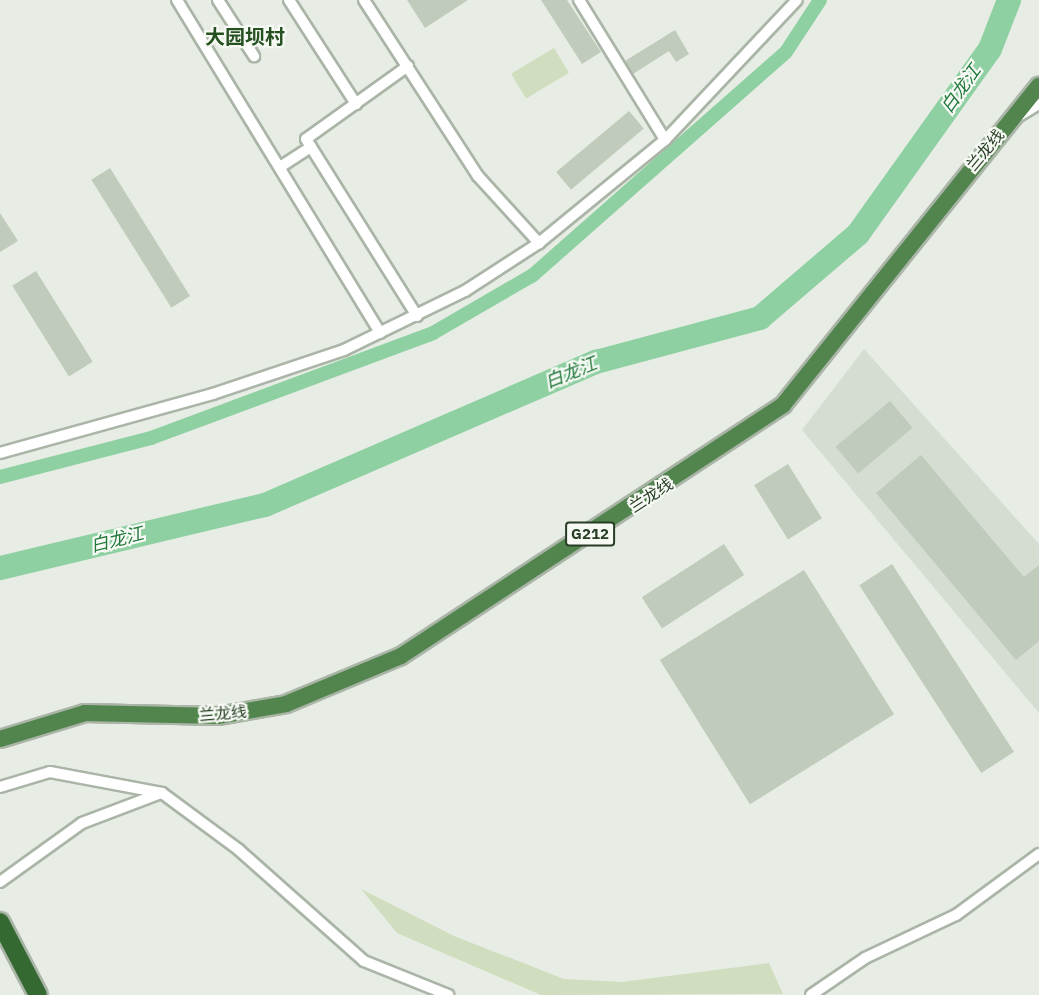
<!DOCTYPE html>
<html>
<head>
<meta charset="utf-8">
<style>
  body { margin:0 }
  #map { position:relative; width:1039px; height:995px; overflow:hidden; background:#e7ede4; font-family:"IBM Plex Sans","Noto Sans SC",sans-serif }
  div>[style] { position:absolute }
  .built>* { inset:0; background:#d5ddd2 }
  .green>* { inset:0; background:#d0ddbe; transform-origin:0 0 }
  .canal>* { height:14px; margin:-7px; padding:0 7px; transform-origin:7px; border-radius:7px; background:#8ed0a2 }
  .river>* { height:24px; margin:-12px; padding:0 12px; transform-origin:12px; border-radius:12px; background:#8ed0a2 }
  .building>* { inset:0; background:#c0cbbc; transform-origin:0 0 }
  .roads { filter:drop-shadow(2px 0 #aab5a7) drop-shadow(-2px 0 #aab5a7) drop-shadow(0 2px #aab5a7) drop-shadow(0 -2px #aab5a7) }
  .minor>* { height:10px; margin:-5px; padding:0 5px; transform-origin:5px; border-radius:5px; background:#fff }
  .trunk>* { height:16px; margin:-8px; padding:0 8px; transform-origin:8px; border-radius:8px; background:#52854e }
  .motorway>* { height:18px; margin:-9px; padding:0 9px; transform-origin:9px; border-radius:9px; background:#346931 }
  span { translate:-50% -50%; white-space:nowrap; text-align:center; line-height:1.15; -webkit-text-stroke:4.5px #f6f9f4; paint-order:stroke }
  .shield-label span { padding:2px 4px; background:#f6f9f4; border:2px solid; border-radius:4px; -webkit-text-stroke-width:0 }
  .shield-label { font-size:15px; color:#273e24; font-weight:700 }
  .street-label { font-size:16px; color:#273e24 }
  .water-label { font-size:18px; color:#20783b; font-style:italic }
  .quarter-label { font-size:20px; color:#255020; font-weight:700 }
</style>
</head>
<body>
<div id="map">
  <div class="built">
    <div style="clip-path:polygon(864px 349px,1039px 544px,1039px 713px,802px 430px)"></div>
  </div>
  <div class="green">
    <div style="left:554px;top:48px;width:29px;height:50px;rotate:59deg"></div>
    <div style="clip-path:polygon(361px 889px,454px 936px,564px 979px,622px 982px,769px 963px,783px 994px,541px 995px,397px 933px)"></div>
  </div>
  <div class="canal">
    <div style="left:0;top:477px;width:156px;rotate:-14.5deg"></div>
    <div style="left:151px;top:438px;width:301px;rotate:-20.4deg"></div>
    <div style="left:433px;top:333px;width:116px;rotate:-30.1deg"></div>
    <div style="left:533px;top:275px;width:337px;rotate:-41.4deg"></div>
    <div style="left:786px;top:52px;width:62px;rotate:-56.8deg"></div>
  </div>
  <div class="river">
    <div style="left:0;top:568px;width:272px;rotate:-13.4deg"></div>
    <div style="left:265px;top:505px;width:361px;rotate:-23.4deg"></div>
    <div style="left:596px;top:362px;width:170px;rotate:-15deg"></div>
    <div style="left:760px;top:318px;width:129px;rotate:-40.6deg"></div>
    <div style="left:858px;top:234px;width:227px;rotate:-54.5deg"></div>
    <div style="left:990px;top:49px;width:53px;rotate:-68.8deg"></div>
  </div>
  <div class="building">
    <div style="clip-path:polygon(407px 0,468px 0,425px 28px)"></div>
    <div style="clip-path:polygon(541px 0,567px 0,601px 52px,582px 64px)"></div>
    <div style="clip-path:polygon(675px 30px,689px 54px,676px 62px,669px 51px,633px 74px,625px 61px)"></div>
    <div style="left:629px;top:111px;width:23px;height:95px;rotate:50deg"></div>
    <div style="left:110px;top:168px;width:151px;height:22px;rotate:58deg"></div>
    <div style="clip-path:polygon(0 213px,18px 241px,0 252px)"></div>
    <div style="left:36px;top:271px;width:107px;height:28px;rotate:58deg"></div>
    <div style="left:890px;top:401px;width:35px;height:71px;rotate:50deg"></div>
    <div style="clip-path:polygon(921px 455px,1024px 577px,1039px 565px,1039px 641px,1016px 660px,876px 493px)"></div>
    <div style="left:788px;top:464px;width:64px;height:40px;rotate:58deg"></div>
    <div style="left:724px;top:544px;width:37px;height:98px;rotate:57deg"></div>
    <div style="left:892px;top:564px;width:224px;height:39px;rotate:57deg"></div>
    <div style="left:804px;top:570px;width:170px;height:170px;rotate:58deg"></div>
  </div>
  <div class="roads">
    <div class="minor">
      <div style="left:177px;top:0;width:390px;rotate:58.6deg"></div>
      <div style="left:218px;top:0;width:67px;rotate:57.3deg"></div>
      <div style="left:289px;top:0;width:124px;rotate:57.2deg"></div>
      <div style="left:364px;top:0;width:210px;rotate:57.1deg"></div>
      <div style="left:478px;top:176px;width:91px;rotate:47.7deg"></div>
      <div style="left:579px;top:0;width:164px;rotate:58.4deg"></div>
      <div style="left:408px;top:66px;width:125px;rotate:144.4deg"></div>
      <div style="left:306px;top:139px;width:209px;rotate:57.9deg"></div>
      <div style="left:1019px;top:116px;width:23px;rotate:-31deg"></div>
      <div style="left:280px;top:167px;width:37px;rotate:-33deg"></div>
      <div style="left:0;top:453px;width:221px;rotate:-15.5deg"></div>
      <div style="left:213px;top:394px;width:138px;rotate:-18.6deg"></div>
      <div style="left:344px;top:350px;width:135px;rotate:-26deg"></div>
      <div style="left:465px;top:291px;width:88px;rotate:-33deg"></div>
      <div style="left:539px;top:243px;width:163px;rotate:-39.3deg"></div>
      <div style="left:665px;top:140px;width:192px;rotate:-46.7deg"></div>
      <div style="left:0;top:787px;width:52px;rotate:-16.7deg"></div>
      <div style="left:50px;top:772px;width:114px;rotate:10.6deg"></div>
      <div style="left:162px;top:793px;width:96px;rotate:36.5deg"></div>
      <div style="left:239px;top:850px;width:167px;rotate:41.6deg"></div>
      <div style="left:364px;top:961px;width:91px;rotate:22deg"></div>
      <div style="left:0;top:882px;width:101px;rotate:-35.7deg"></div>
      <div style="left:82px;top:823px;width:85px;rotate:-20.8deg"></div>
      <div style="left:811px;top:995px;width:65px;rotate:-34.4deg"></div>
      <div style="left:865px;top:958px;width:101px;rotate:-25.3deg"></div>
      <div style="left:956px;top:915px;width:103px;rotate:-36.3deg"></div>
    </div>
    <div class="trunk">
      <div style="left:0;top:739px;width:89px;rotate:-17deg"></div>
      <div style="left:85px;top:713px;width:133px;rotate:1.3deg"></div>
      <div style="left:218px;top:716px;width:69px;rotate:-10deg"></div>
      <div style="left:286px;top:704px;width:125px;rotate:-22.7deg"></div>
      <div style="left:401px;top:656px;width:457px;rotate:-33.3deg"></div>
      <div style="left:783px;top:405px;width:409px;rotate:-51.3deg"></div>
    </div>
    <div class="motorway">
      <div style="left:0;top:922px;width:82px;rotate:62.5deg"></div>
    </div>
  </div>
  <div class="shield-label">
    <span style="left:590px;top:534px">G212</span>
  </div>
  <div class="street-label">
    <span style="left:985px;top:150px;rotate:-50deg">兰龙线</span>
    <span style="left:651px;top:495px;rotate:-33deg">兰龙线</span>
    <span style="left:223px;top:713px;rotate:-5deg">兰龙线</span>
  </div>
  <div class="water-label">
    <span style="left:961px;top:89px;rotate:-54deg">白龙江</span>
    <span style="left:571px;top:373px;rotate:-22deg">白龙江</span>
    <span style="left:117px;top:540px;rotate:-14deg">白龙江</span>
  </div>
  <div class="quarter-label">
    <span style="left:245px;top:36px">大园坝村</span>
  </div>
</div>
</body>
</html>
